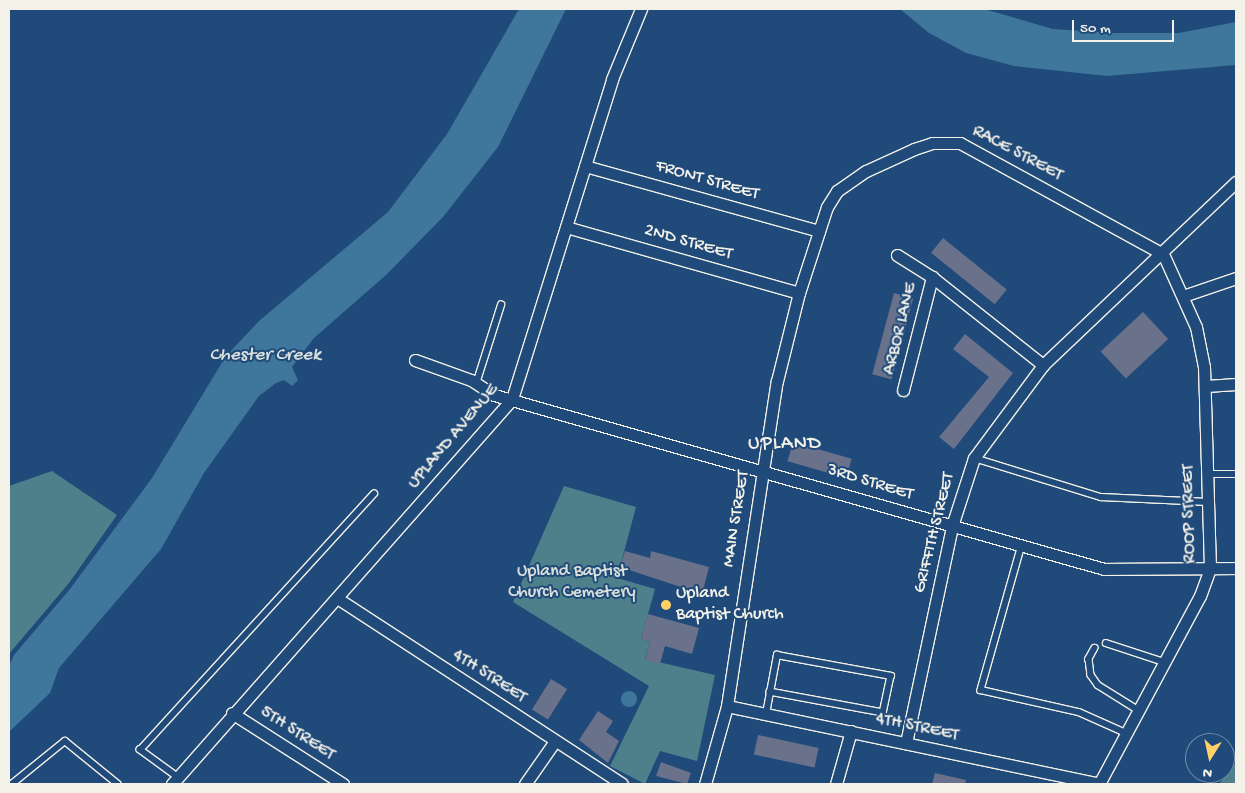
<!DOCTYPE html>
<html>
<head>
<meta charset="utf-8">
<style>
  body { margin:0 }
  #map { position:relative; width:1245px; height:793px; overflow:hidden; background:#1f4a7a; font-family:"Gochi Hand",sans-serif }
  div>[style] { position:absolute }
  .green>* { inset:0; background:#4e808b }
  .water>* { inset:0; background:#3f769b }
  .round { border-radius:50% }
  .building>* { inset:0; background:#69718b; transform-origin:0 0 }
  .roads { filter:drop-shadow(1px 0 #f4f1e8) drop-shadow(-1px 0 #f4f1e8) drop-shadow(0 1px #f4f1e8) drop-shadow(0 -1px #f4f1e8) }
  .service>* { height:5.5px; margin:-2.75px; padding:0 2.75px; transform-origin:2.75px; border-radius:2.75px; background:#1f4a7a }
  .minor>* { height:11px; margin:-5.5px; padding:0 5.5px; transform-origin:5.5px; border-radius:5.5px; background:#1f4a7a }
  .dots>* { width:14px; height:14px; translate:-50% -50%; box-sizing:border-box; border:2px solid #1f4a7a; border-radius:50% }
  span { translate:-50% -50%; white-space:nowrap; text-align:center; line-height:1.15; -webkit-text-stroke:4px #1f4a7a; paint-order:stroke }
  .street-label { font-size:18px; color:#f4f1e8 }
  .park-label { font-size:18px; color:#dbe0da }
  .poi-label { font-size:18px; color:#f4f1e8 }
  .left { translate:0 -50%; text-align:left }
  .water-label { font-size:19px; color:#d9dfdc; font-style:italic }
  .quarter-label { font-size:20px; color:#f4f1e8; letter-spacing:1px }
  .frame { position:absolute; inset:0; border:10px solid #f4f1e8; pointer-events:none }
  .north { position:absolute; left:1185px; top:733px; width:50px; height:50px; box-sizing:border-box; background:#1f4a7a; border:1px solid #748da6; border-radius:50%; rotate:190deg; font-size:14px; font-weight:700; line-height:20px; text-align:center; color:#f4f1e8 }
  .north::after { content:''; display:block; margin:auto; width:18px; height:22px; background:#ffd166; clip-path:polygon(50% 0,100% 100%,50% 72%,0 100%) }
  .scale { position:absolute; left:1072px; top:20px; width:102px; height:22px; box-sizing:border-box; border:2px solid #f4f1e8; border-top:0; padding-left:6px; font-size:15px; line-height:18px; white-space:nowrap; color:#f4f1e8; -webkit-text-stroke:4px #1f4a7a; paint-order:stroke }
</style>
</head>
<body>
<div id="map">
  <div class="green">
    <div style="clip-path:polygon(52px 471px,117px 515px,69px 583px,9px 654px,9px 486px)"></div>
    <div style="clip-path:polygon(564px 486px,636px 507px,617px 578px,655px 589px,641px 639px,650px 642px,645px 659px,715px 675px,697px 761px,660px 751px,645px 784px,610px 766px,649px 686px,513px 602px)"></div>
    <div style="clip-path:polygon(1236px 762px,1236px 784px,1219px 784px)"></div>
  </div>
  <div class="water">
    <div style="clip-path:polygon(519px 9px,566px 9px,498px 147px,443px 217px,386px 275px,314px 338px,292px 367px,298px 380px,292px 386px,284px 380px,276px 383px,259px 396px,204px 473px,161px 549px,59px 668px,50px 693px,9px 732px,9px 666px,14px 655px,70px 589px,152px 478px,226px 356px,259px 321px,388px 212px,447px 134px)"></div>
    <div style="clip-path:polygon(900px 9px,984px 9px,1053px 29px,1112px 33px,1179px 33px,1236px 22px,1236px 65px,1107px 76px,1014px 66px,966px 53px,929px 33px)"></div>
    <div class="round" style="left:621px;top:691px;width:16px;height:16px"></div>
  </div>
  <div class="building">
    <div style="left:943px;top:238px;width:82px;height:19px;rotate:39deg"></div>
    <div style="left:894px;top:293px;width:20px;height:84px;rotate:15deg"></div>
    <div style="left:1143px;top:312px;width:37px;height:58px;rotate:47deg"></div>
    <div style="clip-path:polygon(965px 334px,1013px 373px,954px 449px,939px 437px,989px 377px,953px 349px)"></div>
    <div style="left:793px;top:442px;width:61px;height:20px;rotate:16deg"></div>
    <div style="clip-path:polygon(625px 551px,650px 558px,651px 551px,709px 567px,702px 594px,620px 567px)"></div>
    <div style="clip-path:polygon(648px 614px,699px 628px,692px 654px,665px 646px,660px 664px,645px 660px,650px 642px,641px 639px)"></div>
    <div style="left:551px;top:679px;width:19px;height:36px;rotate:32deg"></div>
    <div style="clip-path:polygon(598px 711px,613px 721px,606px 732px,619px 741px,608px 763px,579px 740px)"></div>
    <div style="left:758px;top:735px;width:62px;height:20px;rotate:12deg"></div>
    <div style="clip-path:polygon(661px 762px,691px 773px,687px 784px,656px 776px)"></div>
    <div style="clip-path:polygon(935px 773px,966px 780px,965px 784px,932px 784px)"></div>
  </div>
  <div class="roads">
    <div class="service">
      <div style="left:476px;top:384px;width:83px;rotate:-72.4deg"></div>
      <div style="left:974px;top:458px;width:133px;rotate:17.1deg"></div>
      <div style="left:1101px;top:497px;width:107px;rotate:2.7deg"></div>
      <div style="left:1207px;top:474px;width:29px"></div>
      <div style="left:1022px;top:545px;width:151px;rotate:105.8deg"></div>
      <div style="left:981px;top:690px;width:100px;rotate:12.7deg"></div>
      <div style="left:1079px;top:712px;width:51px;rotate:24.1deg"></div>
      <div style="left:1106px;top:643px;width:61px;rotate:18.1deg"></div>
      <div style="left:1095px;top:648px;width:13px;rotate:119deg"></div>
      <div style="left:1089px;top:659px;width:16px;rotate:83deg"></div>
      <div style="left:1091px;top:675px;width:12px;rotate:55deg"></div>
      <div style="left:1098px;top:685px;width:47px;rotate:32deg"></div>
      <div style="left:766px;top:714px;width:60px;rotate:-79.4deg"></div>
      <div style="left:777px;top:655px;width:116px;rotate:10.4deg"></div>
      <div style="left:891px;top:676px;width:38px;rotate:102deg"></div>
      <div style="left:883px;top:713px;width:115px;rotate:-169.5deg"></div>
      <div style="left:177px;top:777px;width:46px;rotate:-143.9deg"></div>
      <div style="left:140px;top:750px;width:347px;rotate:-47.6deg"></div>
      <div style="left:12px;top:784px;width:68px;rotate:-39.1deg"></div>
      <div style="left:65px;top:741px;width:68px;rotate:39.1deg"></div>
    </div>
    <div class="minor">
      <div style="left:585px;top:166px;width:243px;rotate:15.5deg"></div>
      <div style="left:566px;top:227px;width:242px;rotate:15.8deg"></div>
      <div style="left:897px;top:255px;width:41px;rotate:32.2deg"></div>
      <div style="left:932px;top:277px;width:142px;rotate:38.4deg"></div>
      <div style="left:1183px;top:296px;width:56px;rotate:-18.8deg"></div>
      <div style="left:415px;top:360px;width:59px;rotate:19.7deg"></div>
      <div style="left:471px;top:380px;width:27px;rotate:33deg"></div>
      <div style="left:494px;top:395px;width:634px;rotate:15.92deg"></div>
      <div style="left:1104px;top:569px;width:132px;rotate:-0.4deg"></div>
      <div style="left:1206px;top:386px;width:30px;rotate:-4deg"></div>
      <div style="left:903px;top:390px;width:117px;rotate:-75.6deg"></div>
      <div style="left:337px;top:598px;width:340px;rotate:33.1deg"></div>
      <div style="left:727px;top:706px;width:381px;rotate:11.8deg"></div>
      <div style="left:232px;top:713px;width:132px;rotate:32.6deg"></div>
      <div style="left:906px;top:743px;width:222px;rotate:-78deg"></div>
      <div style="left:952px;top:526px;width:71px;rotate:-72.1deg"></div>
      <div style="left:974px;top:458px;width:116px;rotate:-53.4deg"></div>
      <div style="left:1043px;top:365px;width:266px;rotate:-43.5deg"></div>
      <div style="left:172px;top:784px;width:514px;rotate:-48.55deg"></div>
      <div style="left:512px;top:399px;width:335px;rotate:-72.6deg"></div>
      <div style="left:612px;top:79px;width:76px;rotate:-67.5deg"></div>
      <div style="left:525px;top:784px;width:52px;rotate:-55.1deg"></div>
      <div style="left:705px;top:784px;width:81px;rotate:-74.2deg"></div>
      <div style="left:727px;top:706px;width:329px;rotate:-81.3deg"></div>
      <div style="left:777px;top:381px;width:91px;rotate:-76deg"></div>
      <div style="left:799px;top:293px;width:90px;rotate:-72deg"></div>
      <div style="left:827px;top:207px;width:19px;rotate:-58deg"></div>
      <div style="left:837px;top:191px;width:35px;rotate:-35deg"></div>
      <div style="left:866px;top:171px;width:53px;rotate:-24.6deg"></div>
      <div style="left:914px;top:149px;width:19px;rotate:-18deg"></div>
      <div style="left:932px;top:143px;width:28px"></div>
      <div style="left:960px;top:143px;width:231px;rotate:28.7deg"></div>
      <div style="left:836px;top:784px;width:55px;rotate:-74.2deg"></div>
      <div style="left:1099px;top:784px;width:213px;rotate:-61.8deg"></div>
      <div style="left:1200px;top:596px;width:30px;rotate:-70deg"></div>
      <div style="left:1210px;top:568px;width:201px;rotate:-91.7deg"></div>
      <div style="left:1204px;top:367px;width:41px;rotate:-101.3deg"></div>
      <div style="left:1196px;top:327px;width:80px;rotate:-114.3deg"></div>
    </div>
  </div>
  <div class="dots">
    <div style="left:666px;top:605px;background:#ffd166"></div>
  </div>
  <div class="street-label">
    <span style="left:1017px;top:154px;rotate:28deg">RACE STREET</span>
    <span style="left:707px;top:181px;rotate:16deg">FRONT STREET</span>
    <span style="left:688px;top:243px;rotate:16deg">2ND STREET</span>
    <span style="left:901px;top:329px;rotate:-76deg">ARBOR LANE</span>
    <span style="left:454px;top:437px;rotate:-50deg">UPLAND AVENUE</span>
    <span style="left:870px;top:483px;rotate:17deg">3RD STREET</span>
    <span style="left:1190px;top:514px;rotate:-91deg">ROOP STREET</span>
    <span style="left:737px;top:519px;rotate:-81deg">MAIN STREET</span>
    <span style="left:935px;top:533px;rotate:-76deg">GRIFFITH STREET</span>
    <span style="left:489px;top:677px;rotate:33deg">4TH STREET</span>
    <span style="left:917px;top:728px;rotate:12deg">4TH STREET</span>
    <span style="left:297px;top:734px;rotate:33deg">5TH STREET</span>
  </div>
  <div class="park-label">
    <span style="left:572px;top:583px">Upland Baptist<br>Church Cemetery</span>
  </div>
  <div class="poi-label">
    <span class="left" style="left:676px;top:605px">Upland<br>Baptist Church</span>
  </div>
  <div class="water-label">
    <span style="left:265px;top:356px">Chester Creek</span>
  </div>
  <div class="quarter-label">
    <span style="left:785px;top:444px">UPLAND</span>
  </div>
  <div class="frame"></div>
  <div class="north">N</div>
  <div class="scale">50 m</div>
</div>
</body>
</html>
